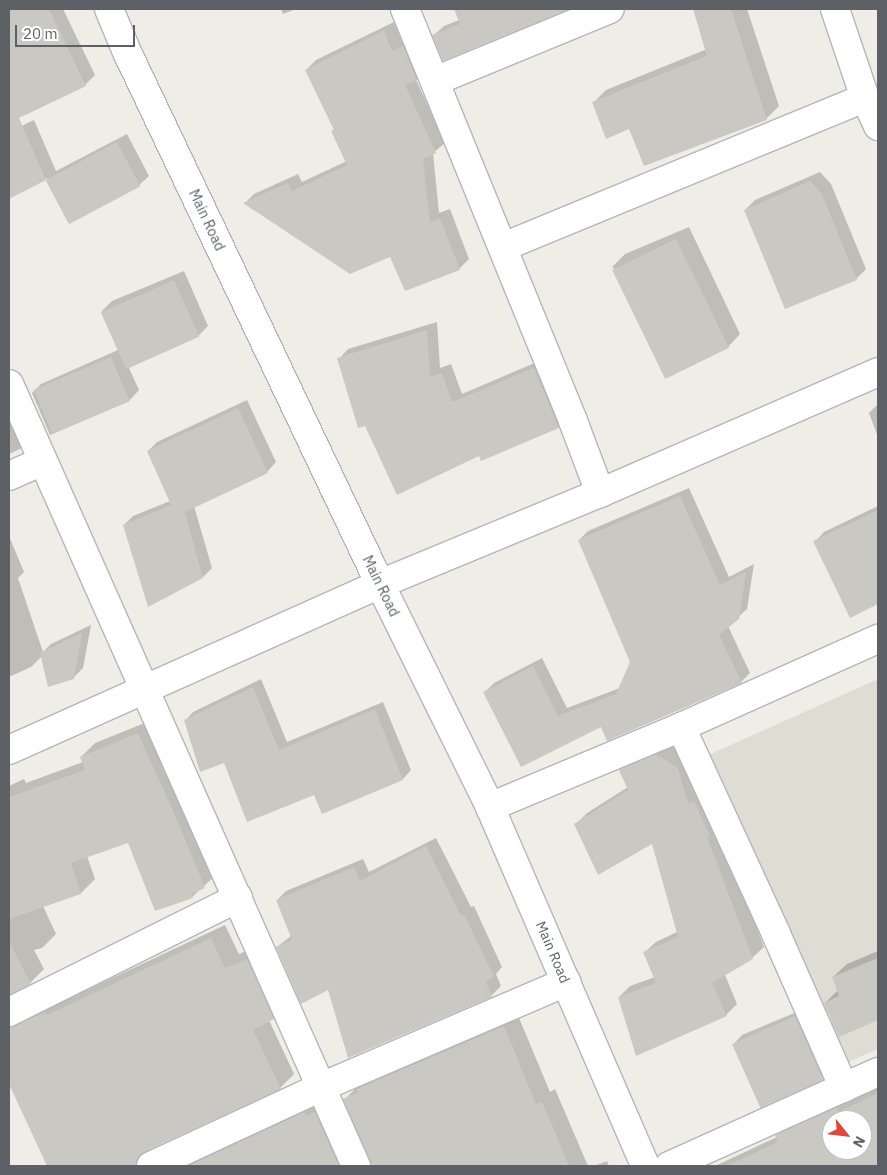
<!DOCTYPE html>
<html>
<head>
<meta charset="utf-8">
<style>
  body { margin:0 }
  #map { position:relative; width:887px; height:1175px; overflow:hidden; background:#efede6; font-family:"IBM Plex Sans",sans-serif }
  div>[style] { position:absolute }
  .education>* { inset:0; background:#dfdcd4 }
  .shadow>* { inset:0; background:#0003 }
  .building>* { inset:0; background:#cac8c2; transform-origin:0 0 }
  .roads { filter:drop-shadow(1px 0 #b3b6ba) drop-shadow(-1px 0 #b3b6ba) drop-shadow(0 1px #b3b6ba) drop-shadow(0 -1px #b3b6ba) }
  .minor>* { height:28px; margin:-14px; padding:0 14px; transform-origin:14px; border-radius:14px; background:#fff }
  span { translate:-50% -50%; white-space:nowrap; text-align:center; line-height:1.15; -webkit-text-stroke:4px #fff; paint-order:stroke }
  .street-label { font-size:14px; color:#5d6165 }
  .frame { position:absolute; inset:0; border:10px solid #5d6165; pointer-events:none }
  .north { position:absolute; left:822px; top:1110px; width:50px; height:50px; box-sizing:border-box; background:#fff; border:1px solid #bec0c1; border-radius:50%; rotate:119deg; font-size:14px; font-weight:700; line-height:20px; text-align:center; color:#5d6165 }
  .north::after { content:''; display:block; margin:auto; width:18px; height:22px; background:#e0463a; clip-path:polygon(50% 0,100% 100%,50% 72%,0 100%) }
  .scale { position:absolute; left:15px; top:25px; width:120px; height:22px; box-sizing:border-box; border:2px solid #5d6165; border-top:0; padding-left:6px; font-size:15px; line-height:18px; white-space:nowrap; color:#5d6165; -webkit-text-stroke:4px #fff; paint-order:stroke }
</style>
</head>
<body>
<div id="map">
  <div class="education">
    <div style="clip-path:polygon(878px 679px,878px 1049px,842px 1065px,706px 756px)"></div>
  </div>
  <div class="shadow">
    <div style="clip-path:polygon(9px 9px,63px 9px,95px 75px,85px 85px,11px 121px,9px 116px)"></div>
    <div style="clip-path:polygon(281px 9px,296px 9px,283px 14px)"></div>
    <div style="clip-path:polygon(455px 9px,559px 9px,554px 14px,434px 35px,444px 26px,459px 20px)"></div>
    <div style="clip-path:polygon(696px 9px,747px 9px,779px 106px,766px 119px,630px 127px,593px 103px,606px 90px,707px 49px,694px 10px)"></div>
    <div style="clip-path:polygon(394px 22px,402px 42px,413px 38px,426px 70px,416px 80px,445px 143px,433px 153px,439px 213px,450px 209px,469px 259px,459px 269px,390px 255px,245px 203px,254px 194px,298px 174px,302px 182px,347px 161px,332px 131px,335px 129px,306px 70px,316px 60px)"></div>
    <div style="clip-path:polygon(34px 120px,56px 171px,127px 134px,149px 176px,139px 185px,70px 222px,47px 178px,9px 197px,9px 132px)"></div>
    <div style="clip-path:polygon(820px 172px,831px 184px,866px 269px,856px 279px,745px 210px,755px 200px)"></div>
    <div style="clip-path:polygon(689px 227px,740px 334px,728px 347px,612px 267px,625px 254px)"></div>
    <div style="clip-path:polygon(184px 271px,208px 326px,198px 336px,128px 366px,139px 390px,130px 400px,50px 435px,32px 393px,41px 384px,118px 350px,102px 311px,112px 301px)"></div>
    <div style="clip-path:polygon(437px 322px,440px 368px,451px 364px,462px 394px,544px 359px,568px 418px,558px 427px,480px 455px,339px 359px,348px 349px)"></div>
    <div style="clip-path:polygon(9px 396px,33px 436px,20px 449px,9px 454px)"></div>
    <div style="clip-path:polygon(247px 400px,276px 462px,267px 472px,194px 506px,212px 568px,203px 577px,124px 525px,133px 516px,170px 501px,148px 451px,157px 442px)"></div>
    <div style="clip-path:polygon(878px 404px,878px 437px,869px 413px)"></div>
    <div style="clip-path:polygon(689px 488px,729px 577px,754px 564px,747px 609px,728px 626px,750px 673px,741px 682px,607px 740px,601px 726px,522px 766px,485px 692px,494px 683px,542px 658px,567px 708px,620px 688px,631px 662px,579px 540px,588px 531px)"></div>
    <div style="clip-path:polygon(878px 506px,878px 603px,851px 616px,815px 542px,824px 532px)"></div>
    <div style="clip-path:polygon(9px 536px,24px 572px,18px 578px,43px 652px,51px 644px,91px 625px,83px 668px,73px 678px,42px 656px,31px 667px,9px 677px)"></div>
    <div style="clip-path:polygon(261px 679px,287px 742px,383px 702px,411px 770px,403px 779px,322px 813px,314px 794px,225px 761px,185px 721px,193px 712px)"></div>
    <div style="clip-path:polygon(152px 720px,218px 873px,192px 897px,129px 841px,87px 856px,95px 879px,81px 893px,43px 906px,56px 934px,42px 948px,34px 950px,44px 969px,30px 983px,9px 995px,9px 786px,24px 779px,26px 783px,83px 762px,81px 757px,95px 743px)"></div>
    <div style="clip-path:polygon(668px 744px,689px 757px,718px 826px,764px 947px,752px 958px,725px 975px,737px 1004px,726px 1015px,619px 997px,630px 986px,655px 977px,644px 953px,656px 942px,677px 932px,653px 842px,576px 824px,587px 813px,628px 787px,621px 770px,632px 759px)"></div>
    <div style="clip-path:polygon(436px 838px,471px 907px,474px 906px,502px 967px,496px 974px,501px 986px,491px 996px,329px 988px,277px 947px,291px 936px,277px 900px,286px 891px,363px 859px,369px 872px)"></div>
    <div style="clip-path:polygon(225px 925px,239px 954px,261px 945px,287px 1004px,269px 1020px,294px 1074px,280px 1088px,149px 1149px,151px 1159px,159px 1166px,124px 1166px,120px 1157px,102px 1166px,48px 1166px,9px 1081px,9px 1005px,59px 998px,61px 1002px)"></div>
    <div style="clip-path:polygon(878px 951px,878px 1018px,839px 1036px,825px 1003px,838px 990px,833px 977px,847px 964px)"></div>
    <div style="clip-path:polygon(804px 1009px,831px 1070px,822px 1078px,763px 1105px,734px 1044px,742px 1035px)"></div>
    <div style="clip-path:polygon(517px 1013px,550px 1092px,555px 1089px,588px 1166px,374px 1166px,345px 1099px,358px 1086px)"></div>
    <div style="clip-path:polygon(evenodd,878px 1088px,878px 1166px,715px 1166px,777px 1137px,788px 1125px,847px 1098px,849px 1102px,878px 1088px,832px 1120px,862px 1120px,862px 1150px,832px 1150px,832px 1120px)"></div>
    <div style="clip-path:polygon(329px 1099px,352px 1151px,337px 1166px,174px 1166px)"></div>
    <div style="clip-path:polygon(607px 1161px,609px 1166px,594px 1166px)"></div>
  </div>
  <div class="building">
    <div style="clip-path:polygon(9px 9px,49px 9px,86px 86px,19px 118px,46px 180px,9px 199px)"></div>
    <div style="clip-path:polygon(454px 9px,570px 9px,443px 61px,432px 35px,460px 24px)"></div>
    <div style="clip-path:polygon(693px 9px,731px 9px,767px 120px,644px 166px,629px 129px,606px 139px,592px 102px,707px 56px)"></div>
    <div style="clip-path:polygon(384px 30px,392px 51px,403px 46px,417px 80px,405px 85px,436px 153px,423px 159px,430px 222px,440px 218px,460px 270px,405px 291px,390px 257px,350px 274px,243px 203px,288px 183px,292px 191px,347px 165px,331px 131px,334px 130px,305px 70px)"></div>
    <div style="left:117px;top:142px;width:50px;height:81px;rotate:62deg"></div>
    <div style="clip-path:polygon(810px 181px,822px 194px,857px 280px,785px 309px,744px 210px)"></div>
    <div style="left:676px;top:239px;width:121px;height:71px;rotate:64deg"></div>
    <div style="left:174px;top:280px;width:62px;height:80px;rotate:66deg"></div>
    <div style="clip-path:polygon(427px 330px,430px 377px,442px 373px,452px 402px,534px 368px,559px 428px,481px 461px,479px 456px,397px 495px,365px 426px,358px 428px,337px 358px)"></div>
    <div style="left:111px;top:357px;width:48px;height:84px;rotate:67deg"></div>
    <div style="clip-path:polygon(238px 408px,268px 473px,185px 512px,203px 578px,148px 607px,123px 525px,171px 505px,147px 451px)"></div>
    <div style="clip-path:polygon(680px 496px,720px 585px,746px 572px,739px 619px,719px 635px,742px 683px,607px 741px,601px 727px,521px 767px,483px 692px,533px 666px,558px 716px,616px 694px,630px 662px,578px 540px)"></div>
    <div style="clip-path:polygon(878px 510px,878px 604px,850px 618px,813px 541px)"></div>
    <div style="clip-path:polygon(82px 633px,74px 679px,48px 687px,40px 653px)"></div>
    <div style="clip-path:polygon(253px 687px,279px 750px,375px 709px,403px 780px,322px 814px,314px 795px,247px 822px,224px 763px,200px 772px,184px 720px)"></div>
    <div style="clip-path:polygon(138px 733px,178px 822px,205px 888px,191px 894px,193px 898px,155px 911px,128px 843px,71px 863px,81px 894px,9px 919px,9px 797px,85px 770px,80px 757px)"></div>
    <div style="clip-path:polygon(656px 754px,678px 768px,688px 804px,694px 801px,710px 836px,707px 837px,753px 959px,712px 983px,727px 1016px,636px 1056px,618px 997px,656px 983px,643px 952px,678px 937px,652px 844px,598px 875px,574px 824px,628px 790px,619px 770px)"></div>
    <div style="clip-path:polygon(426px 846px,461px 916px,464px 914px,494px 977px,486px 981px,492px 997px,348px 1058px,328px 990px,301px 1004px,276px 947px,292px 940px,276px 900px,354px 867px,360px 881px)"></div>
    <div style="clip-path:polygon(211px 938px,225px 968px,247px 959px,274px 1019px,253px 1030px,281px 1089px,144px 1152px,138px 1157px,136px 1166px,47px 1166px,9px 1084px,9px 1028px,45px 1012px,47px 1015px)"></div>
    <div style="clip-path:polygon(9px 941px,31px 984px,9px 995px)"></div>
    <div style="clip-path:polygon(878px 958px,878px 1020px,839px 1037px,824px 1003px,839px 996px,832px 977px)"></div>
    <div style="left:795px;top:1016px;width:70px;height:69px;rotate:66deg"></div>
    <div style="clip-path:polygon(504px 1026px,536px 1104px,542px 1102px,569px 1166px,371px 1166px,343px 1099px,358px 1092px,357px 1089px)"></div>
    <div style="clip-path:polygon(evenodd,878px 1093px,878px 1166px,726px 1166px,778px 1142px,775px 1135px,836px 1108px,838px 1112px,878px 1093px,832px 1120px,862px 1120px,862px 1150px,832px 1150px,832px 1120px)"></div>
    <div style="clip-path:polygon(304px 1112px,306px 1116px,315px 1112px,339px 1166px,188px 1166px)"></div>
  </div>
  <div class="roads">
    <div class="minor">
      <div style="left:109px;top:9px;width:47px;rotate:67.3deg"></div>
      <div style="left:127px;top:52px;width:589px;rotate:64.57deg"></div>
      <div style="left:380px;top:584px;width:249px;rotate:63.7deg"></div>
      <div style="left:490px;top:807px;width:391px;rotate:66.6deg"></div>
      <div style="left:405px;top:9px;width:445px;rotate:67.8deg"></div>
      <div style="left:573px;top:421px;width:77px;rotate:69.4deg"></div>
      <div style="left:835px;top:9px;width:94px;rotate:71.4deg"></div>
      <div style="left:865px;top:98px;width:31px;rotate:65deg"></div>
      <div style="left:435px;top:81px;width:189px;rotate:-22.4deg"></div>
      <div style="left:503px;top:247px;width:391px;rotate:-22.4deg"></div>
      <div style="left:9px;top:384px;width:856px;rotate:66.07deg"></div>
      <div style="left:9px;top:476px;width:37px;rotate:-24deg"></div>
      <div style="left:681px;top:727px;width:228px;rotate:65.3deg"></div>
      <div style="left:776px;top:934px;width:168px;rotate:66.2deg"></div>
      <div style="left:9px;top:750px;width:406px;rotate:-24.1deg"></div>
      <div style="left:380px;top:584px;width:238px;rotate:-22.5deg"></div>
      <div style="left:600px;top:493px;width:303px;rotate:-23.5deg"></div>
      <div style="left:490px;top:807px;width:207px;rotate:-22.7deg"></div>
      <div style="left:681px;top:727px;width:216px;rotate:-24.1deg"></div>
      <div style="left:9px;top:1012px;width:256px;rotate:-26.5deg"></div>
      <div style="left:151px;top:1166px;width:187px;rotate:-24.9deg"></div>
      <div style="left:321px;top:1087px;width:267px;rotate:-23.2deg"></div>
      <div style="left:669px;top:1166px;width:229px;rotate:-24.2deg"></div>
    </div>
  </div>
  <div class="street-label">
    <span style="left:207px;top:220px;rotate:65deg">Main Road</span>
    <span style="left:381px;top:586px;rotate:64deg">Main Road</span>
    <span style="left:553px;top:952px;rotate:67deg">Main Road</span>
  </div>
  <div class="frame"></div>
  <div class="north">N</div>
  <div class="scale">20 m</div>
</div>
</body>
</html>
